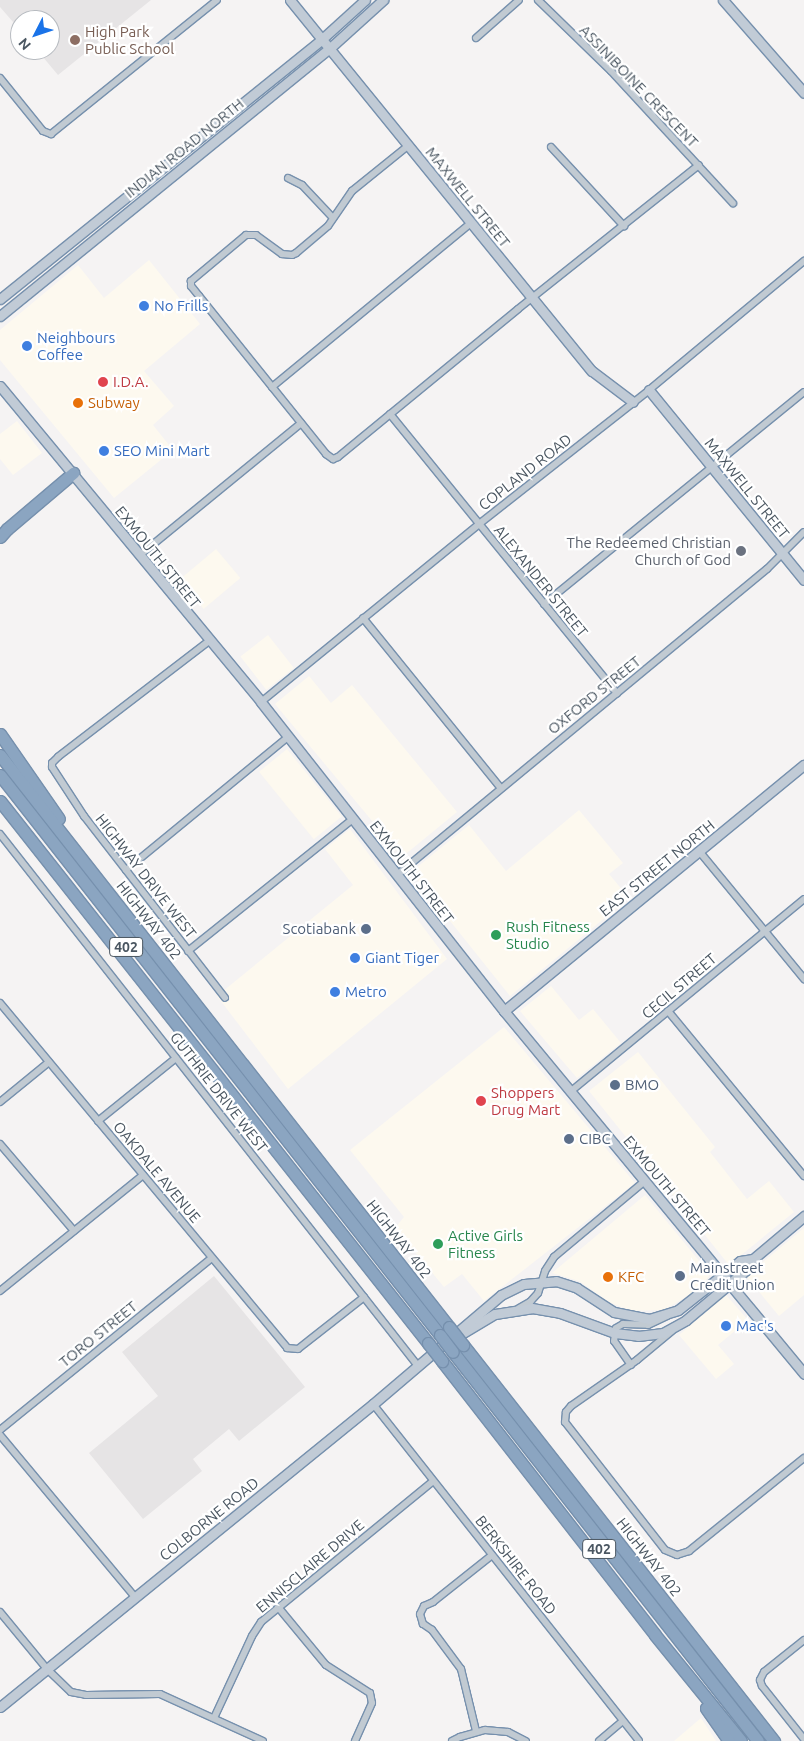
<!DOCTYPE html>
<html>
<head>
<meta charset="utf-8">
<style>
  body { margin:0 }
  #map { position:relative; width:804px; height:1741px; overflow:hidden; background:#f5f3f3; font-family:Ubuntu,sans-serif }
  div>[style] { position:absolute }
  .commercial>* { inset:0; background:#fdf9ef; transform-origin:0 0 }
  .education>* { inset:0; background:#e6e4e5 }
  .roads { filter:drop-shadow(1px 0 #7690ad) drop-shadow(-1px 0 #7690ad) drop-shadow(0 1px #7690ad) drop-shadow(0 -1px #7690ad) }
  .street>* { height:6px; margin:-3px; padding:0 3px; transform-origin:3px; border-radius:3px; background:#c1cad2 }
  .secondary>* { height:9px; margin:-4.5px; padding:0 4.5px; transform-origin:4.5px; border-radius:4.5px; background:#c1cbd6 }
  .highway>* { height:11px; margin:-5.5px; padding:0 5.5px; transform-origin:5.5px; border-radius:5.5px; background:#8ba5c1 }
  .bridges { filter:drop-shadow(1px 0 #7690ad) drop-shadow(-1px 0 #7690ad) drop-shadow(0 1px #7690ad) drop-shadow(0 -1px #7690ad) }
  .highway-bridge>* { height:11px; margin:-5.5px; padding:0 5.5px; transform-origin:5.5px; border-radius:5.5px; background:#8ba5c1 }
  .dots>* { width:14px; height:14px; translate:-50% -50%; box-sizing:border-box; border:2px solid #fff; border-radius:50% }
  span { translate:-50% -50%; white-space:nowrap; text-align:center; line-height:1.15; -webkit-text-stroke:4.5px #fff; paint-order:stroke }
  .shield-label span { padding:1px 4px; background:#fff; border:1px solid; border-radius:4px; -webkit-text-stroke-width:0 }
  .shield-label { font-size:14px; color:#4a5661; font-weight:700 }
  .education-label { font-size:15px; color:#785e54 }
  .left { translate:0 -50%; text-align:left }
  .street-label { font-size:15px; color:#4a5661 }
  .shop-label { font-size:15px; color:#366cbe }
  .health-label { font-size:15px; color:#be3a42 }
  .food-label { font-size:15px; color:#c56008 }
  .worship-label { font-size:15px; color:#5b616d }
  .right { translate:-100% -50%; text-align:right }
  .leisure-label { font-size:15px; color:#27864d }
  .service-label { font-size:15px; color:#4e5e75 }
  .north { position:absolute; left:10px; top:10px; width:50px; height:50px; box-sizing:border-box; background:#fff; border:1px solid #b7bbc0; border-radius:50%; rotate:229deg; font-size:14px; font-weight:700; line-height:20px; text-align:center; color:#4a5661 }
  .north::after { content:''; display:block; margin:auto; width:18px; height:22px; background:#1a73e8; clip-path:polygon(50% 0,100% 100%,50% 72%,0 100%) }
</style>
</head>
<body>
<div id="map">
  <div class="commercial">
    <div style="clip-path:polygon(149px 260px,200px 324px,144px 371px,174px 406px,153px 425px,173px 450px,114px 498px,0 360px,0 330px,78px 265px,104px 298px)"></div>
    <div style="clip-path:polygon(17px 421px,42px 453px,13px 475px,0 459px,0 434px)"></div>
    <div style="left:216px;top:549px;width:38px;height:48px;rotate:50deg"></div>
    <div style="left:268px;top:635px;width:42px;height:35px;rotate:52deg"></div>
    <div style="clip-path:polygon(309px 676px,331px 703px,352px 685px,457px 812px,402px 857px,275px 704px)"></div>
    <div style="left:287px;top:749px;width:87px;height:36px;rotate:51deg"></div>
    <div style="clip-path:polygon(579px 810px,623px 863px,609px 874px,629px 898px,510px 996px,411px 872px,469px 825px,506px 871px)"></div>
    <div style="clip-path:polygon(350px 829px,447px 959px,288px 1089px,217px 996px,353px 885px,325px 849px)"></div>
    <div style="clip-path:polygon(551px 986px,579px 1020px,593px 1009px,621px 1043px,577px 1078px,520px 1011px)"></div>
    <div style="clip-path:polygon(504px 1027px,635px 1183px,484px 1301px,462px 1274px,444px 1287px,395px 1228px,404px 1217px,350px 1150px)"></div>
    <div style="clip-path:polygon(638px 1052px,715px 1147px,710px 1152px,747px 1199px,769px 1181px,794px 1212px,729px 1265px,589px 1091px)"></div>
    <div style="clip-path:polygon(645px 1195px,710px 1274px,701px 1288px,664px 1310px,631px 1311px,609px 1302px,579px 1281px,552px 1273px)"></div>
    <div style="clip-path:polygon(804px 1228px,804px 1295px,779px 1316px,746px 1276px)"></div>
    <div style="clip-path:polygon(726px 1295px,748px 1320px,718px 1345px,734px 1364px,716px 1379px,679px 1335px)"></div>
    <div style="clip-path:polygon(701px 1718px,716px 1741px,674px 1741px)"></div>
  </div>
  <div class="education">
    <div style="clip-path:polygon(0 0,151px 0,58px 75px,37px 50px,50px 50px,50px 20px,20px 20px,20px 30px,0 7px)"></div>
    <div style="clip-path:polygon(214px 1276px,305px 1387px,239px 1441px,229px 1429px,193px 1459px,202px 1471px,143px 1519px,89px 1453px,158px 1396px,122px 1352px)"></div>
  </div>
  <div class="roads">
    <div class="street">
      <div style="left:538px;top:0;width:102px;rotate:44.2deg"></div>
      <div style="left:611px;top:71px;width:180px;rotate:47.3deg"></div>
      <div style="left:476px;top:38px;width:57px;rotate:-41.5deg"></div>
      <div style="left:0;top:78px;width:68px;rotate:50.9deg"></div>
      <div style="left:43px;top:131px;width:9px;rotate:21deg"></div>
      <div style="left:51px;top:134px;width:213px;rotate:-38.9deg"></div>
      <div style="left:409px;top:145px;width:73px;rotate:141.1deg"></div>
      <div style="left:352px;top:191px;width:42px;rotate:124.4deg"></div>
      <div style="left:328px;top:226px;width:42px;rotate:139.8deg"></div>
      <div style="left:296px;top:253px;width:4px;rotate:153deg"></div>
      <div style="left:292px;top:255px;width:10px;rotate:-174deg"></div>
      <div style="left:282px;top:254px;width:32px;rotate:-144deg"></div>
      <div style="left:256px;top:235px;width:10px;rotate:180deg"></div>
      <div style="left:246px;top:235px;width:72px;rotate:140.1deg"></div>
      <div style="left:191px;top:281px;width:5px;rotate:90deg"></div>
      <div style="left:191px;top:286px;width:13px;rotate:51deg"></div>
      <div style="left:199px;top:296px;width:203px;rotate:51.2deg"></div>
      <div style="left:326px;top:454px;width:9px;rotate:36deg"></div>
      <div style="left:333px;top:459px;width:5px;rotate:-22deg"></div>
      <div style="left:338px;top:457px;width:233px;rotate:-39.4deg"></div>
      <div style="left:518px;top:309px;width:231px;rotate:-38.5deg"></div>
      <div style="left:551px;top:147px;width:108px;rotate:47.3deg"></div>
      <div style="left:288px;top:178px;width:16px;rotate:27deg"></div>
      <div style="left:302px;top:185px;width:45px;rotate:46.8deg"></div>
      <div style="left:272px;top:387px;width:258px;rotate:-39.5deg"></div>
      <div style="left:390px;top:414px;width:360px;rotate:50.9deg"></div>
      <div style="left:140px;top:555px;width:208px;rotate:-39.3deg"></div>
      <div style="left:544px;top:604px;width:335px;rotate:-39.2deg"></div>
      <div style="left:363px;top:618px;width:218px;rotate:51deg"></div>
      <div style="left:209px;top:641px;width:190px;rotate:142.5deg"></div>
      <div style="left:58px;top:757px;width:8px;rotate:135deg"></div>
      <div style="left:52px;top:763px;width:4px;rotate:90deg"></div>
      <div style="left:52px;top:767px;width:59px;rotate:56.9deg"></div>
      <div style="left:84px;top:816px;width:230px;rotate:52.2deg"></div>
      <div style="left:261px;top:702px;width:281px;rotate:-39.2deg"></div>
      <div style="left:479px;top:524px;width:216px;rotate:-38.2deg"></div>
      <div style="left:649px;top:390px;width:202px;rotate:-39.8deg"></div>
      <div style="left:0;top:834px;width:677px;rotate:51.84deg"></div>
      <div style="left:699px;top:851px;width:166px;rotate:50.6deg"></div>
      <div style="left:126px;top:870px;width:210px;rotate:-39.4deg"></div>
      <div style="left:397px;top:875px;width:480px;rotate:-39.6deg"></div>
      <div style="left:767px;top:569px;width:52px;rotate:-45deg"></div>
      <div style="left:188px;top:951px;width:211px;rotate:-38.7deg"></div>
      <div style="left:0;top:1003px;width:449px;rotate:50.2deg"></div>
      <div style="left:287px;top:1348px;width:11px;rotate:5deg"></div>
      <div style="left:298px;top:1349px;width:84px;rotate:-38.2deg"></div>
      <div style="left:668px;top:1011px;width:214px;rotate:50.5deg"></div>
      <div style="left:570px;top:1092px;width:303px;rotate:-39.5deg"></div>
      <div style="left:0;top:1102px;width:63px;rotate:-39.2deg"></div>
      <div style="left:98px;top:1121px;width:100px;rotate:-38.9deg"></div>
      <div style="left:0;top:1144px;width:114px;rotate:49.6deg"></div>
      <div style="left:0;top:1291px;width:184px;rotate:-39deg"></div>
      <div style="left:519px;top:1308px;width:13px;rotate:-29deg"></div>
      <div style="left:530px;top:1302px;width:12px;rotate:-48deg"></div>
      <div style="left:538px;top:1293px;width:23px;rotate:-72deg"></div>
      <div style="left:545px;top:1271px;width:17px;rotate:-57deg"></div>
      <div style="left:554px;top:1257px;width:119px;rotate:-39.9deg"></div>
      <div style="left:672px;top:1331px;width:45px;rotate:140.4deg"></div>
      <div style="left:637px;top:1360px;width:80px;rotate:145.1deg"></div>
      <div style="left:571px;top:1406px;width:8px;rotate:130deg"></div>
      <div style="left:566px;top:1412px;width:10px;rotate:96deg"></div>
      <div style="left:565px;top:1422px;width:162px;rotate:52deg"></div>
      <div style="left:665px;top:1550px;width:13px;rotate:23deg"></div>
      <div style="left:677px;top:1555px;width:13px;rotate:-18deg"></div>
      <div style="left:689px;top:1551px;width:148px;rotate:-39deg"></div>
      <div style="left:631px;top:1365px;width:29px;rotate:-125deg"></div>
      <div style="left:614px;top:1341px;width:13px;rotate:-81deg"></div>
      <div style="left:616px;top:1328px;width:8px;rotate:-30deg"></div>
      <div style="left:623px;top:1324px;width:25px;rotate:2deg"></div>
      <div style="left:648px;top:1325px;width:21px;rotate:-25deg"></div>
      <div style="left:373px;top:1404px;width:429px;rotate:51.7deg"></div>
      <div style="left:0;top:1430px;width:273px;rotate:-39.1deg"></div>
      <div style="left:0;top:1435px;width:211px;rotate:50.2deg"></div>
      <div style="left:278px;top:1607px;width:75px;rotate:50.4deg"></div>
      <div style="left:326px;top:1665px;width:52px;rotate:32.5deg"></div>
      <div style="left:370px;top:1693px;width:10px;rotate:79deg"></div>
      <div style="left:372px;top:1703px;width:42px;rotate:114.1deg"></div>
      <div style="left:0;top:1612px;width:74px;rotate:50.5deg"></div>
      <div style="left:47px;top:1669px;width:33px;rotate:44deg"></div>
      <div style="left:71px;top:1692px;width:15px;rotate:11deg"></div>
      <div style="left:86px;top:1695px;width:74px;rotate:-0.8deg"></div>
      <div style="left:160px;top:1694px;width:113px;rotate:24.5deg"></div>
      <div style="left:804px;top:1640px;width:51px;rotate:141.3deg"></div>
      <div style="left:764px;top:1672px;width:9px;rotate:117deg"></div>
      <div style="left:760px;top:1680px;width:6px;rotate:72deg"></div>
      <div style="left:762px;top:1686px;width:68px;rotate:51.6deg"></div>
      <div style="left:214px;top:1718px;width:90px;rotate:-65.1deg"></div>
      <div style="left:252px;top:1636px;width:17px;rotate:-57deg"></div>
      <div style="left:261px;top:1622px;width:222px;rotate:-39.3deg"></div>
      <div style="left:476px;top:1731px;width:64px;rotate:-103.6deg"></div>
      <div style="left:461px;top:1669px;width:49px;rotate:-126.6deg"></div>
      <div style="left:432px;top:1630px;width:11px;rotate:-146deg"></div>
      <div style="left:423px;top:1624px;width:10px;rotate:-107deg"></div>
      <div style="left:420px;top:1614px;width:9px;rotate:-63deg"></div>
      <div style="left:424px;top:1606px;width:10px;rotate:-24deg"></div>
      <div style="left:433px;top:1602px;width:75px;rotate:-38.5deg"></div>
      <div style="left:452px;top:1741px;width:9px;rotate:-27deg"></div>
      <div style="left:460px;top:1737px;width:26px;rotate:-16deg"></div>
      <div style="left:485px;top:1730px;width:23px;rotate:5deg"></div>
      <div style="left:508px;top:1732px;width:20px;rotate:27deg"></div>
      <div style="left:599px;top:1741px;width:31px;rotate:-40deg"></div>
    </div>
    <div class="secondary">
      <div style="left:290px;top:0;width:478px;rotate:50.9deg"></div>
      <div style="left:592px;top:371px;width:51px;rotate:37.1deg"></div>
      <div style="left:723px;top:0;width:123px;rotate:48.9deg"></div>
      <div style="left:0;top:299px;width:414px;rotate:-38.9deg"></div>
      <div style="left:322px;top:39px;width:58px;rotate:-42.2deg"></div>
      <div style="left:0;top:316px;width:425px;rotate:-39.1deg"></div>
      <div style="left:330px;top:48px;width:72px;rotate:-42.2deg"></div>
      <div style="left:0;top:386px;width:410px;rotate:50.4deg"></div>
      <div style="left:261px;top:702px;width:393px;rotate:51.8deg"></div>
      <div style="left:504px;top:1011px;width:471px;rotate:50.4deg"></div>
      <div style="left:649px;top:390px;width:245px;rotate:50.8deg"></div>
      <div style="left:504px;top:1011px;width:388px;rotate:-39.4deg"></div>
      <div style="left:463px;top:1333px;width:37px;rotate:-31deg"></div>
      <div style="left:495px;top:1314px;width:37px;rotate:-9deg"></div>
      <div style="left:532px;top:1308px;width:28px;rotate:10deg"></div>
      <div style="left:560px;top:1313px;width:59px;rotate:20deg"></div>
      <div style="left:615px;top:1333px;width:23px;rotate:7deg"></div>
      <div style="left:638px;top:1336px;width:25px;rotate:-7deg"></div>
      <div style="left:663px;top:1333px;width:26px;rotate:-29deg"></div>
      <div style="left:686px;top:1320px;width:78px;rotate:-39.8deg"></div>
      <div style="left:746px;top:1270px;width:13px;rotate:-58deg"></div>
      <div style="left:753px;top:1259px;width:67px;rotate:-40.1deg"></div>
      <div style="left:0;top:1707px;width:481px;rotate:-39.1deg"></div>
      <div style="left:373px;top:1404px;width:168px;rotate:-40.4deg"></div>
      <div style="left:501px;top:1295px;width:25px;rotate:-26deg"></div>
      <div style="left:524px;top:1284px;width:32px;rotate:-5deg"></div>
      <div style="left:556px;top:1281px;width:22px;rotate:18deg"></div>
      <div style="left:577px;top:1288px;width:44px;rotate:33deg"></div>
      <div style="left:614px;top:1312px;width:36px;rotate:11deg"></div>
      <div style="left:649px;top:1319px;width:30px;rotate:-17deg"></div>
      <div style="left:678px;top:1310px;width:79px;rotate:-38.3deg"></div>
      <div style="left:740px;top:1261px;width:13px;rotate:-9deg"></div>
    </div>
    <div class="highway">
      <div style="left:0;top:537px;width:11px;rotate:-49deg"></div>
      <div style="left:7px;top:529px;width:87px;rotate:-40.3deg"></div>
      <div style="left:0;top:734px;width:103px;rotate:55.2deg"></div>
      <div style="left:0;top:755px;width:727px;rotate:51.87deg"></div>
      <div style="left:0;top:775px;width:712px;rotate:51.84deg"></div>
      <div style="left:0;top:801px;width:691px;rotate:51.7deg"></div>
      <div style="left:463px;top:1345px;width:504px;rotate:51.86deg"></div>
      <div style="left:453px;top:1352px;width:494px;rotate:51.9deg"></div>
      <div style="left:442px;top:1361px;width:347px;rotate:52.1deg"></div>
      <div style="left:655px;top:1635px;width:136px;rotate:50.9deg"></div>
      <div style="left:706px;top:1708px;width:40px;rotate:55.1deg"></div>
    </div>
  </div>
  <div class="bridges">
    <div class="highway-bridge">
      <div style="left:449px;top:1327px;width:23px;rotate:52deg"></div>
      <div style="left:440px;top:1335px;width:21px;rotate:53deg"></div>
      <div style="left:428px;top:1343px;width:23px;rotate:52deg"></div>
    </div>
  </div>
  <div class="dots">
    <div style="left:75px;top:40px;background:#8d6e63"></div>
    <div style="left:144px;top:306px;background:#3f7fe0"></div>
    <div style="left:27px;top:346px;background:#3f7fe0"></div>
    <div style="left:103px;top:382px;background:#e0444e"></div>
    <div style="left:78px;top:403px;background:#e8710a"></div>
    <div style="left:104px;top:451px;background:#3f7fe0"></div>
    <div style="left:741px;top:551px;background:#6b7280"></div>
    <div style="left:366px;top:929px;background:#5c6f8a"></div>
    <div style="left:496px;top:935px;background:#2e9e5b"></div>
    <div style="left:355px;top:958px;background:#3f7fe0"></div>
    <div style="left:335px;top:992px;background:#3f7fe0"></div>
    <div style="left:615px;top:1085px;background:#5c6f8a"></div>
    <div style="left:481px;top:1101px;background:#e0444e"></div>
    <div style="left:569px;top:1139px;background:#5c6f8a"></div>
    <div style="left:438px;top:1244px;background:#2e9e5b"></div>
    <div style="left:680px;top:1276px;background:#5c6f8a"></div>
    <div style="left:608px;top:1277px;background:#e8710a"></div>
    <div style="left:726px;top:1326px;background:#3f7fe0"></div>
  </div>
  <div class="shield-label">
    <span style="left:126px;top:947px">402</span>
    <span style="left:599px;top:1549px">402</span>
  </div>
  <div class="education-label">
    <span class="left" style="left:85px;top:40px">High Park<br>Public School</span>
  </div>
  <div class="street-label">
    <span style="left:639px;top:86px;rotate:46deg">ASSINIBOINE CRESCENT</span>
    <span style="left:184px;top:148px;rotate:-39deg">INDIAN ROAD NORTH</span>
    <span style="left:468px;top:197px;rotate:51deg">MAXWELL STREET</span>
    <span style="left:525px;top:472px;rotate:-38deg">COPLAND ROAD</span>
    <span style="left:747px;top:488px;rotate:51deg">MAXWELL STREET</span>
    <span style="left:158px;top:557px;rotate:51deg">EXMOUTH STREET</span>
    <span style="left:541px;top:581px;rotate:51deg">ALEXANDER STREET</span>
    <span style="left:594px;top:695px;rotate:-39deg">OXFORD STREET</span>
    <span style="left:657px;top:868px;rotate:-39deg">EAST STREET NORTH</span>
    <span style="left:412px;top:872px;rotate:52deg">EXMOUTH STREET</span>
    <span style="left:146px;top:876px;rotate:52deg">HIGHWAY DRIVE WEST</span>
    <span style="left:149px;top:920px;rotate:52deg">HIGHWAY 402</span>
    <span style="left:679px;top:986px;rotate:-40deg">CECIL STREET</span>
    <span style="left:219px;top:1092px;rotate:52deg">GUTHRIE DRIVE WEST</span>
    <span style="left:157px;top:1172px;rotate:50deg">OAKDALE AVENUE</span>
    <span style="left:667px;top:1186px;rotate:50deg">EXMOUTH STREET</span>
    <span style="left:399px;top:1239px;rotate:52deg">HIGHWAY 402</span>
    <span style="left:98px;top:1334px;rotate:-39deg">TORO STREET</span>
    <span style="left:209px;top:1519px;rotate:-39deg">COLBORNE ROAD</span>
    <span style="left:649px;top:1557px;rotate:52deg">HIGHWAY 402</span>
    <span style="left:516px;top:1565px;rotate:52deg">BERKSHIRE ROAD</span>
    <span style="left:310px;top:1566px;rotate:-40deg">ENNISCLAIRE DRIVE</span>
  </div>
  <div class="shop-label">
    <span class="left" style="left:154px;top:306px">No Frills</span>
    <span class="left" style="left:37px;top:346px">Neighbours<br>Coffee</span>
    <span class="left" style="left:114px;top:451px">SEO Mini Mart</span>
    <span class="left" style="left:365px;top:958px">Giant Tiger</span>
    <span class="left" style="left:345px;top:992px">Metro</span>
    <span class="left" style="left:736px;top:1326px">Mac's</span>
  </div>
  <div class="health-label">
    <span class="left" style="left:113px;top:382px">I.D.A.</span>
    <span class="left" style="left:491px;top:1101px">Shoppers<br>Drug Mart</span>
  </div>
  <div class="food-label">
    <span class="left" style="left:88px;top:403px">Subway</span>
    <span class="left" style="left:618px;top:1277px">KFC</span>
  </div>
  <div class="worship-label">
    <span class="right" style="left:731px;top:551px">The Redeemed Christian<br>Church of God</span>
  </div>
  <div class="leisure-label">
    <span class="left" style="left:506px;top:935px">Rush Fitness<br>Studio</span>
    <span class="left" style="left:448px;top:1244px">Active Girls<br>Fitness</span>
  </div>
  <div class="service-label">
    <span class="right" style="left:356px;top:929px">Scotiabank</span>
    <span class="left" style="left:625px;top:1085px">BMO</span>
    <span class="left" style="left:579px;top:1139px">CIBC</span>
    <span class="left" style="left:690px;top:1276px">Mainstreet<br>Credit Union</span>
  </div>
  <div class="north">N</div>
</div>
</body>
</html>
